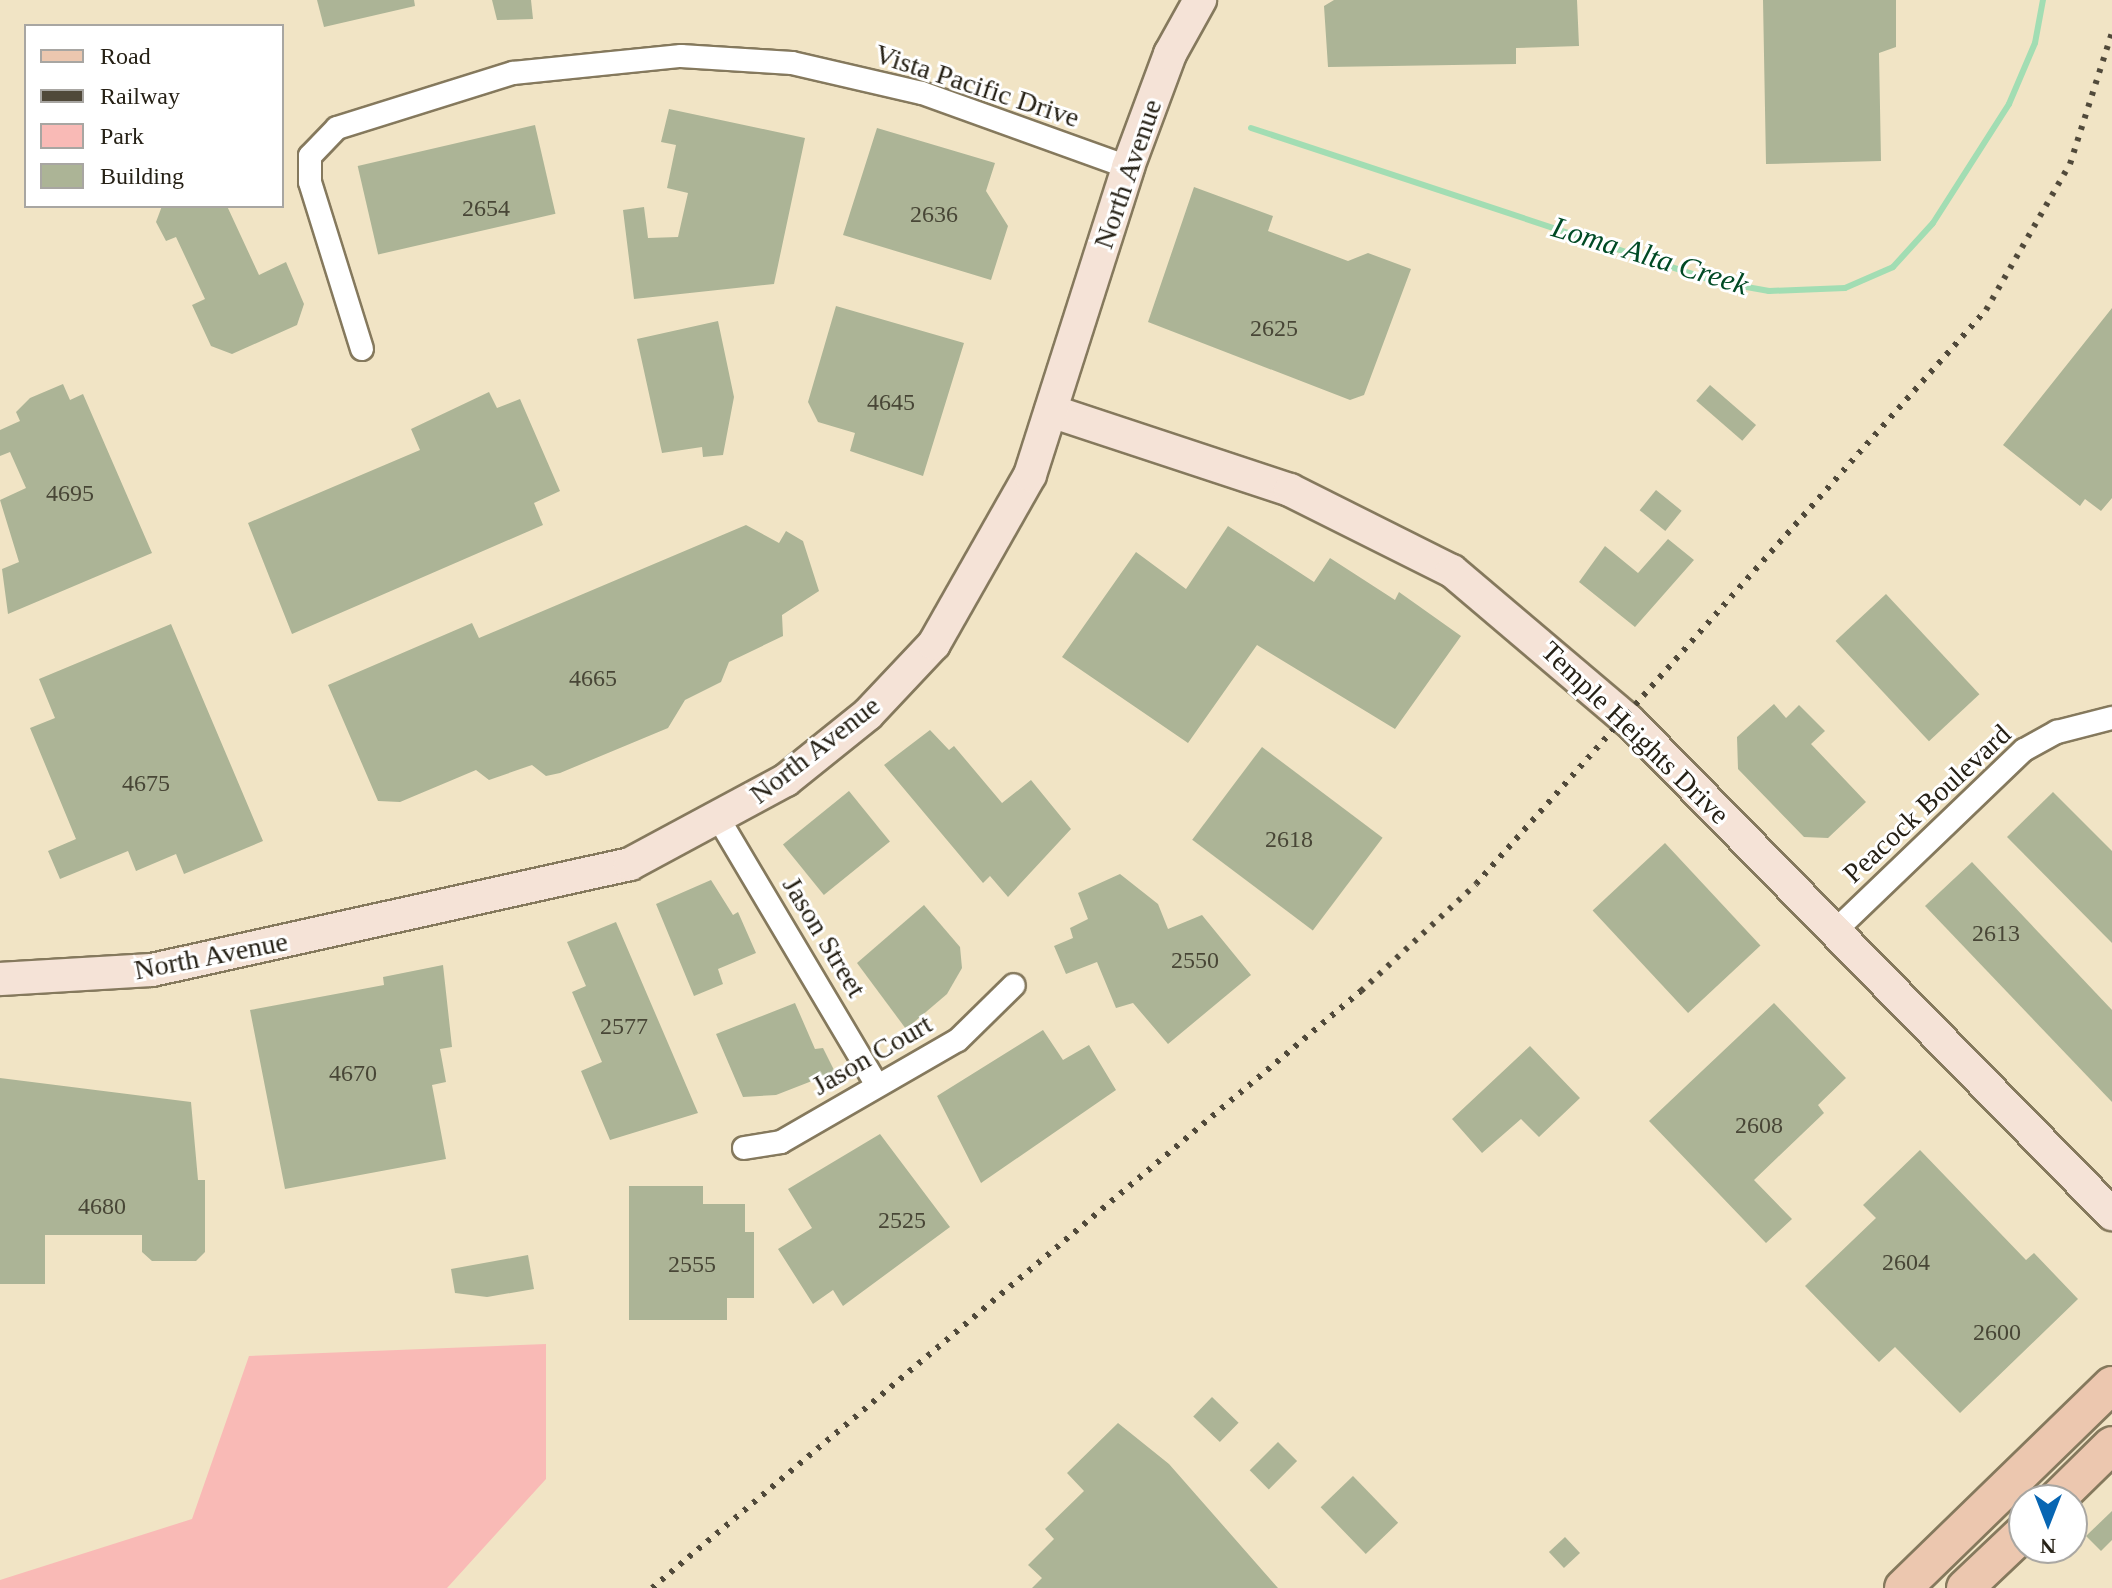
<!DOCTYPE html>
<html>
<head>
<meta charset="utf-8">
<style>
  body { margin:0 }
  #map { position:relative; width:2112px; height:1588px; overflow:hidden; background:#f1e4c5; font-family:"Times New Roman",serif }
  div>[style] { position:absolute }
  .green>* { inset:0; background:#f9bab6 }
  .stream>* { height:6px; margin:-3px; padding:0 3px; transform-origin:3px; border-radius:3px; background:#a2ddb3 }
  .building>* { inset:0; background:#acb496; transform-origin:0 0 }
  .roads { filter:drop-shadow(2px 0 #85795d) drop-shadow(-2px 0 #85795d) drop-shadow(0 2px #85795d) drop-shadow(0 -2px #85795d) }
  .street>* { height:22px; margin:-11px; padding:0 11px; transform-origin:11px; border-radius:11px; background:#fff }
  .secondary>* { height:32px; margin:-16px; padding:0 16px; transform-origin:16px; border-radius:16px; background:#f5e3d7 }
  .primary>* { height:36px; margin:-18px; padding:0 18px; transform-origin:18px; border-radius:18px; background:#ecc7af }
  .rail>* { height:6px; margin-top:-3px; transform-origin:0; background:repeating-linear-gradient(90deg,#50493a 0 4px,transparent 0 12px) }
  span { translate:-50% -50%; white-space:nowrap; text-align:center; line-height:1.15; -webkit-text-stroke:6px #fff; paint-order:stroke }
  .number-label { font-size:24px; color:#484636 }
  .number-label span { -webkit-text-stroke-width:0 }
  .street-label { font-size:28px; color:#262116 }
  .water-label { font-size:30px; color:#004a25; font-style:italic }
  .legend { position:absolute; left:24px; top:24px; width:260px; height:184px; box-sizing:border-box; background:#fff; border:2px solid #a8a6a2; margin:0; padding:10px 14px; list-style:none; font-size:24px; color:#262116 }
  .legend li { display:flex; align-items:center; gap:16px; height:40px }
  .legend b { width:40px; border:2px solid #a8a6a2 }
  .north { position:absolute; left:2008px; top:1484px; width:80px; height:80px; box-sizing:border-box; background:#fff; border:2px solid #a8a6a2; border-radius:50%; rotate:180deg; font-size:22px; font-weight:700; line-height:32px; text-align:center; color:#262116 }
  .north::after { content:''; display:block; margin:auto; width:28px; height:36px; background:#0866b3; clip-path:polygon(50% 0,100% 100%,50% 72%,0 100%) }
</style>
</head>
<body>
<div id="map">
  <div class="green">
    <div style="clip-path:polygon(546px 1344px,546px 1479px,447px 1588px,0 1588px,0 1580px,192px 1519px,249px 1356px)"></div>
  </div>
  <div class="stream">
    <div style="left:1251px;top:128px;width:487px;rotate:18.3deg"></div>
    <div style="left:1713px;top:281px;width:57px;rotate:10.1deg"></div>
    <div style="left:1769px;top:291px;width:76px;rotate:-2.3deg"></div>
    <div style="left:1845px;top:288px;width:52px;rotate:-23.6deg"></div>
    <div style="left:1893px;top:267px;width:59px;rotate:-47.7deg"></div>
    <div style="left:1933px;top:223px;width:141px;rotate:-57.4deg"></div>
    <div style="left:2009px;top:104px;width:66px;rotate:-66.9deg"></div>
    <div style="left:2035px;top:43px;width:44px;rotate:-79.5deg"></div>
  </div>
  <div class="building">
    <div style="clip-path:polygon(317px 0,414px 0,415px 6px,324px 27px)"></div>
    <div style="clip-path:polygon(492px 0,531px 0,533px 19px,497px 20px)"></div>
    <div style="clip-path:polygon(1334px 0,1577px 0,1579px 46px,1516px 48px,1516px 64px,1328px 67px,1324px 6px)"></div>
    <div style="clip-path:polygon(1763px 0,1896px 0,1896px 47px,1879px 53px,1881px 161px,1766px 164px)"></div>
    <div style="clip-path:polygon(669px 109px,805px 138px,774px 284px,634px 299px,623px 210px,644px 207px,648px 238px,678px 237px,688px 193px,667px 188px,676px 145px,661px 142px)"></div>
    <div style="left:535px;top:125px;width:91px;height:182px;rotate:77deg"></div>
    <div style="clip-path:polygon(877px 128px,995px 163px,986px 191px,1008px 226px,991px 280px,843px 235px)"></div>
    <div style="clip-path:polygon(1194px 187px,1273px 216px,1268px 231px,1348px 261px,1368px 253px,1411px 269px,1364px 395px,1350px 400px,1148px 322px)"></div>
    <div style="clip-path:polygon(162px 206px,227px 206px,259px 275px,286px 262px,304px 304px,297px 325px,232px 354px,211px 346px,192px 305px,205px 299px,176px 237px,166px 241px,156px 222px)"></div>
    <div style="clip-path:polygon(836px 306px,964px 343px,923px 476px,850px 451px,855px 433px,818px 422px,808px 402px)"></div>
    <div style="clip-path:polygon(2112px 308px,2112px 498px,2101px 511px,2085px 499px,2080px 506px,2003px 445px)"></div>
    <div style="clip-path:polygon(718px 321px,734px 397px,723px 455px,703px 457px,702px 447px,662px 453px,637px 339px)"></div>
    <div style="clip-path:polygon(63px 384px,70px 400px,83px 394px,152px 553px,8px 614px,2px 569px,19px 562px,0 500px,26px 488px,10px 452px,0 456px,0 430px,20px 421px,16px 412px,30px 398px)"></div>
    <div style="left:1710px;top:385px;width:61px;height:21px;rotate:41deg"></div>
    <div style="clip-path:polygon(489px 392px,497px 408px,520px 399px,560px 491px,534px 503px,543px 525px,292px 634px,248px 523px,420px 450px,411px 429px)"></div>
    <div style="left:1656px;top:490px;width:33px;height:26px;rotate:39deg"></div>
    <div style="clip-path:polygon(746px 525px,779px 543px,786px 531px,803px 541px,819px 591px,782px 615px,783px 636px,729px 662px,721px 682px,685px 700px,668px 728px,560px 773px,546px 776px,532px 765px,489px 780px,476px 770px,400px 802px,378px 801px,328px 685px,472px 623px,479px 638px)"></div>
    <div style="clip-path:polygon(1228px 526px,1314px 582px,1330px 558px,1395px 600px,1399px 592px,1461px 636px,1395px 729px,1257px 645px,1188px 743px,1062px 657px,1136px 552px,1186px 589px)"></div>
    <div style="clip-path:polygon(1668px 539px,1694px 560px,1635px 627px,1579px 582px,1605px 546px,1638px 573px)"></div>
    <div style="left:1886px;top:594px;width:137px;height:69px;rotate:47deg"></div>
    <div style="clip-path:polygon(171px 624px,263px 841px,184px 874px,176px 854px,136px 871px,128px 851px,60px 879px,48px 851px,76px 839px,30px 728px,55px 718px,39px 679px)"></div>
    <div style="clip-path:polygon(1774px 704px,1786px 718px,1799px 705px,1825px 731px,1811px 744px,1866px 802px,1828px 838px,1804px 837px,1738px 769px,1737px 737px)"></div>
    <div style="clip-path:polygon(930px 730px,949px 750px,954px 746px,1002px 803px,1031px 780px,1071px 829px,1008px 897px,990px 876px,983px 883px,884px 765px)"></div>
    <div style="left:1262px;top:747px;width:151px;height:116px;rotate:37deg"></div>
    <div style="left:849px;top:791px;width:65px;height:85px;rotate:51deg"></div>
    <div style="clip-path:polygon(2053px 792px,2112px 851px,2112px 943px,2007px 837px)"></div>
    <div style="left:1665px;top:843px;width:140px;height:99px;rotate:47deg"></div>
    <div style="clip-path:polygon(1972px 862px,2112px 1010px,2112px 1102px,1925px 906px)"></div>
    <div style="clip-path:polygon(1120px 874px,1158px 904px,1168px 929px,1202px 915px,1251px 975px,1168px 1044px,1133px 1003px,1116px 1008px,1097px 962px,1066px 974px,1054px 946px,1073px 938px,1070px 928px,1088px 919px,1078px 893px)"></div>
    <div style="clip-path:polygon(711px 880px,733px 915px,738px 912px,756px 953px,718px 969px,723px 984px,694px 996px,656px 904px)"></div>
    <div style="clip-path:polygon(924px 905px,960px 947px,962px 968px,947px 994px,906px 1029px,857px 963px)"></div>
    <div style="clip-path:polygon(616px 922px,698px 1113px,610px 1140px,581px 1071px,602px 1062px,572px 992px,586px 986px,567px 942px)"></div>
    <div style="clip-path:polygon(443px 965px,452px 1047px,440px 1049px,446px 1082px,432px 1085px,446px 1159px,285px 1189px,250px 1010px,384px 985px,383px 977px)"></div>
    <div style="clip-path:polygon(795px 1003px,815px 1049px,823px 1048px,835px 1072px,776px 1095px,743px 1097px,716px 1034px)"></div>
    <div style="clip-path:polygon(1774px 1003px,1846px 1078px,1818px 1105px,1824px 1113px,1754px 1180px,1792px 1219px,1766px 1243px,1649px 1121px)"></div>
    <div style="clip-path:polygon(1043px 1030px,1063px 1060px,1089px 1045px,1116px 1090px,981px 1183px,937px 1096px)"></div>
    <div style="clip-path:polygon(1530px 1046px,1580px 1098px,1539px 1137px,1521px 1119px,1482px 1153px,1452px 1119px)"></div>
    <div style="clip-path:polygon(0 1078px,191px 1102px,198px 1180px,205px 1180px,205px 1252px,196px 1261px,152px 1261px,142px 1252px,142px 1235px,45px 1235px,45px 1284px,0 1284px)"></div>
    <div style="clip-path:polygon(880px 1134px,950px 1227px,843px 1306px,833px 1290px,813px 1304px,778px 1249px,812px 1228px,788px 1189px)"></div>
    <div style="clip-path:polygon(1920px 1150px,2026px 1260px,2034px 1253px,2078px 1299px,1960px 1413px,1895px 1347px,1879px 1362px,1805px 1286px,1876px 1218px,1863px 1205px)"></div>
    <div style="clip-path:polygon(629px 1186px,703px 1186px,703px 1204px,745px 1204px,745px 1232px,754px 1232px,754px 1298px,727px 1298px,727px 1320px,629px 1320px)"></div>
    <div style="clip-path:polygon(528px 1255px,534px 1289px,487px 1297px,455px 1293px,451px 1269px)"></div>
    <div style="left:1212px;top:1397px;width:37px;height:27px;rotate:44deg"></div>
    <div style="clip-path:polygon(1118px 1423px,1169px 1464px,1278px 1588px,1032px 1588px,1042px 1578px,1028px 1565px,1054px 1539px,1045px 1529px,1084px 1491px,1067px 1473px)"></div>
    <div style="left:1278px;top:1442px;width:27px;height:40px;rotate:45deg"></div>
    <div style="left:1353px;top:1476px;width:65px;height:45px;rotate:46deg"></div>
    <div style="clip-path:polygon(2112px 1511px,2112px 1540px,2101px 1551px,2086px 1536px)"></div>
    <div style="left:1565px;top:1537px;width:22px;height:22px;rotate:47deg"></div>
  </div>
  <div class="roads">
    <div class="street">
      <div style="left:362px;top:349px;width:175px;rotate:-107.3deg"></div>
      <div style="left:310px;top:182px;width:26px;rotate:-90deg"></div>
      <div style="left:310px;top:156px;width:39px;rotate:-46deg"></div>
      <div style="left:337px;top:128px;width:184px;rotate:-17.4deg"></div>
      <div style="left:513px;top:73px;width:169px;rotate:-5.8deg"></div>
      <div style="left:681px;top:56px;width:111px;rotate:3.6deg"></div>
      <div style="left:792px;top:63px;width:133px;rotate:13deg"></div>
      <div style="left:922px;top:93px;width:219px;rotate:19.8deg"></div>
      <div style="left:720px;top:821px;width:307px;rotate:59.3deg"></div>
      <div style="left:1835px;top:931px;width:262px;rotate:-43.8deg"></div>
      <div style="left:2024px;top:750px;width:38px;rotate:-29deg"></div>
      <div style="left:2057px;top:732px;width:57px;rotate:-14.3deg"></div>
      <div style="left:744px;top:1148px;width:37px;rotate:-9deg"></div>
      <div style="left:781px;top:1142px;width:204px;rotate:-30deg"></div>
      <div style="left:958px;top:1040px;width:78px;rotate:-44.5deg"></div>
    </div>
    <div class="secondary">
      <div style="left:1051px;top:411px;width:252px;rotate:18.3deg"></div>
      <div style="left:1290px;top:490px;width:181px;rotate:26.6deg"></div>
      <div style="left:1452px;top:571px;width:231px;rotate:40.3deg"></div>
      <div style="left:1628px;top:720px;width:692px;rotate:45.59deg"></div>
      <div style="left:0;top:979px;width:152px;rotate:-3.4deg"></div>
      <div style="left:152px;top:970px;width:490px;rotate:-12.5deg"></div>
      <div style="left:630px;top:864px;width:177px;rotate:-28.3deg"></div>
      <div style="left:786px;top:780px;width:105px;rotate:-38.8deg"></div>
      <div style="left:868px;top:714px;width:96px;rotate:-46.7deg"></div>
      <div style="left:934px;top:644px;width:194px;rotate:-60.4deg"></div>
      <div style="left:1030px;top:475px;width:323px;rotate:-72.3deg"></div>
      <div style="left:1128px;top:167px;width:121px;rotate:-69.6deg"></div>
      <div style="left:1170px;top:54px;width:62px;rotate:-60.9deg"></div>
    </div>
    <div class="primary">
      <div style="left:2056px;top:1500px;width:78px;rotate:-44.5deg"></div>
      <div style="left:1903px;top:1588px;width:291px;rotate:-44.2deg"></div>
      <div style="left:1965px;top:1588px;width:81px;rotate:-43.5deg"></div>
    </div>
  </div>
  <div class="rail">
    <div style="left:652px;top:1588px;width:927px;rotate:-40.1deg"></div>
    <div style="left:1361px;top:991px;width:157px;rotate:-42.9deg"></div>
    <div style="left:1476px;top:884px;width:768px;rotate:-48.38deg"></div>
    <div style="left:1986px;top:310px;width:168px;rotate:-60.1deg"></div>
    <div style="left:2070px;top:164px;width:139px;rotate:-72.3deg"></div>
  </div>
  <div class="number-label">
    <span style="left:486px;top:209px">2654</span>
    <span style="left:934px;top:215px">2636</span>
    <span style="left:1274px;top:329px">2625</span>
    <span style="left:891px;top:403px">4645</span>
    <span style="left:70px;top:494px">4695</span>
    <span style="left:593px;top:679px">4665</span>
    <span style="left:146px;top:784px">4675</span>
    <span style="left:1289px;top:840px">2618</span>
    <span style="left:1996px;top:934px">2613</span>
    <span style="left:1195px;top:961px">2550</span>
    <span style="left:624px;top:1027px">2577</span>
    <span style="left:353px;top:1074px">4670</span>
    <span style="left:1759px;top:1126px">2608</span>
    <span style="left:102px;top:1207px">4680</span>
    <span style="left:902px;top:1221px">2525</span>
    <span style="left:1906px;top:1263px">2604</span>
    <span style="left:692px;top:1265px">2555</span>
    <span style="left:1997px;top:1333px">2600</span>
  </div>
  <div class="street-label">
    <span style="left:977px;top:86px;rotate:18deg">Vista Pacific Drive</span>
    <span style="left:1128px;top:174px;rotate:-71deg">North Avenue</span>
    <span style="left:1635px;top:733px;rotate:44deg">Temple Heights Drive</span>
    <span style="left:815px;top:750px;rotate:-38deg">North Avenue</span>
    <span style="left:1927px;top:804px;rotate:-43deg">Peacock Boulevard</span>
    <span style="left:824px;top:937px;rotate:59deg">Jason Street</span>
    <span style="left:211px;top:956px;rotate:-11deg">North Avenue</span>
    <span style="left:872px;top:1055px;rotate:-30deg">Jason Court</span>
  </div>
  <div class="water-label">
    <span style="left:1650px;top:256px;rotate:17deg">Loma Alta Creek</span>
  </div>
  <ul class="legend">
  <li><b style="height:10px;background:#ecc7af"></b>Road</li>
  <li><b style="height:10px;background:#50493a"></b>Railway</li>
  <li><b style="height:22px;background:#f9bab6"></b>Park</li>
  <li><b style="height:22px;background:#acb496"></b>Building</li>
  </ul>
  <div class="north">N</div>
</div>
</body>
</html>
